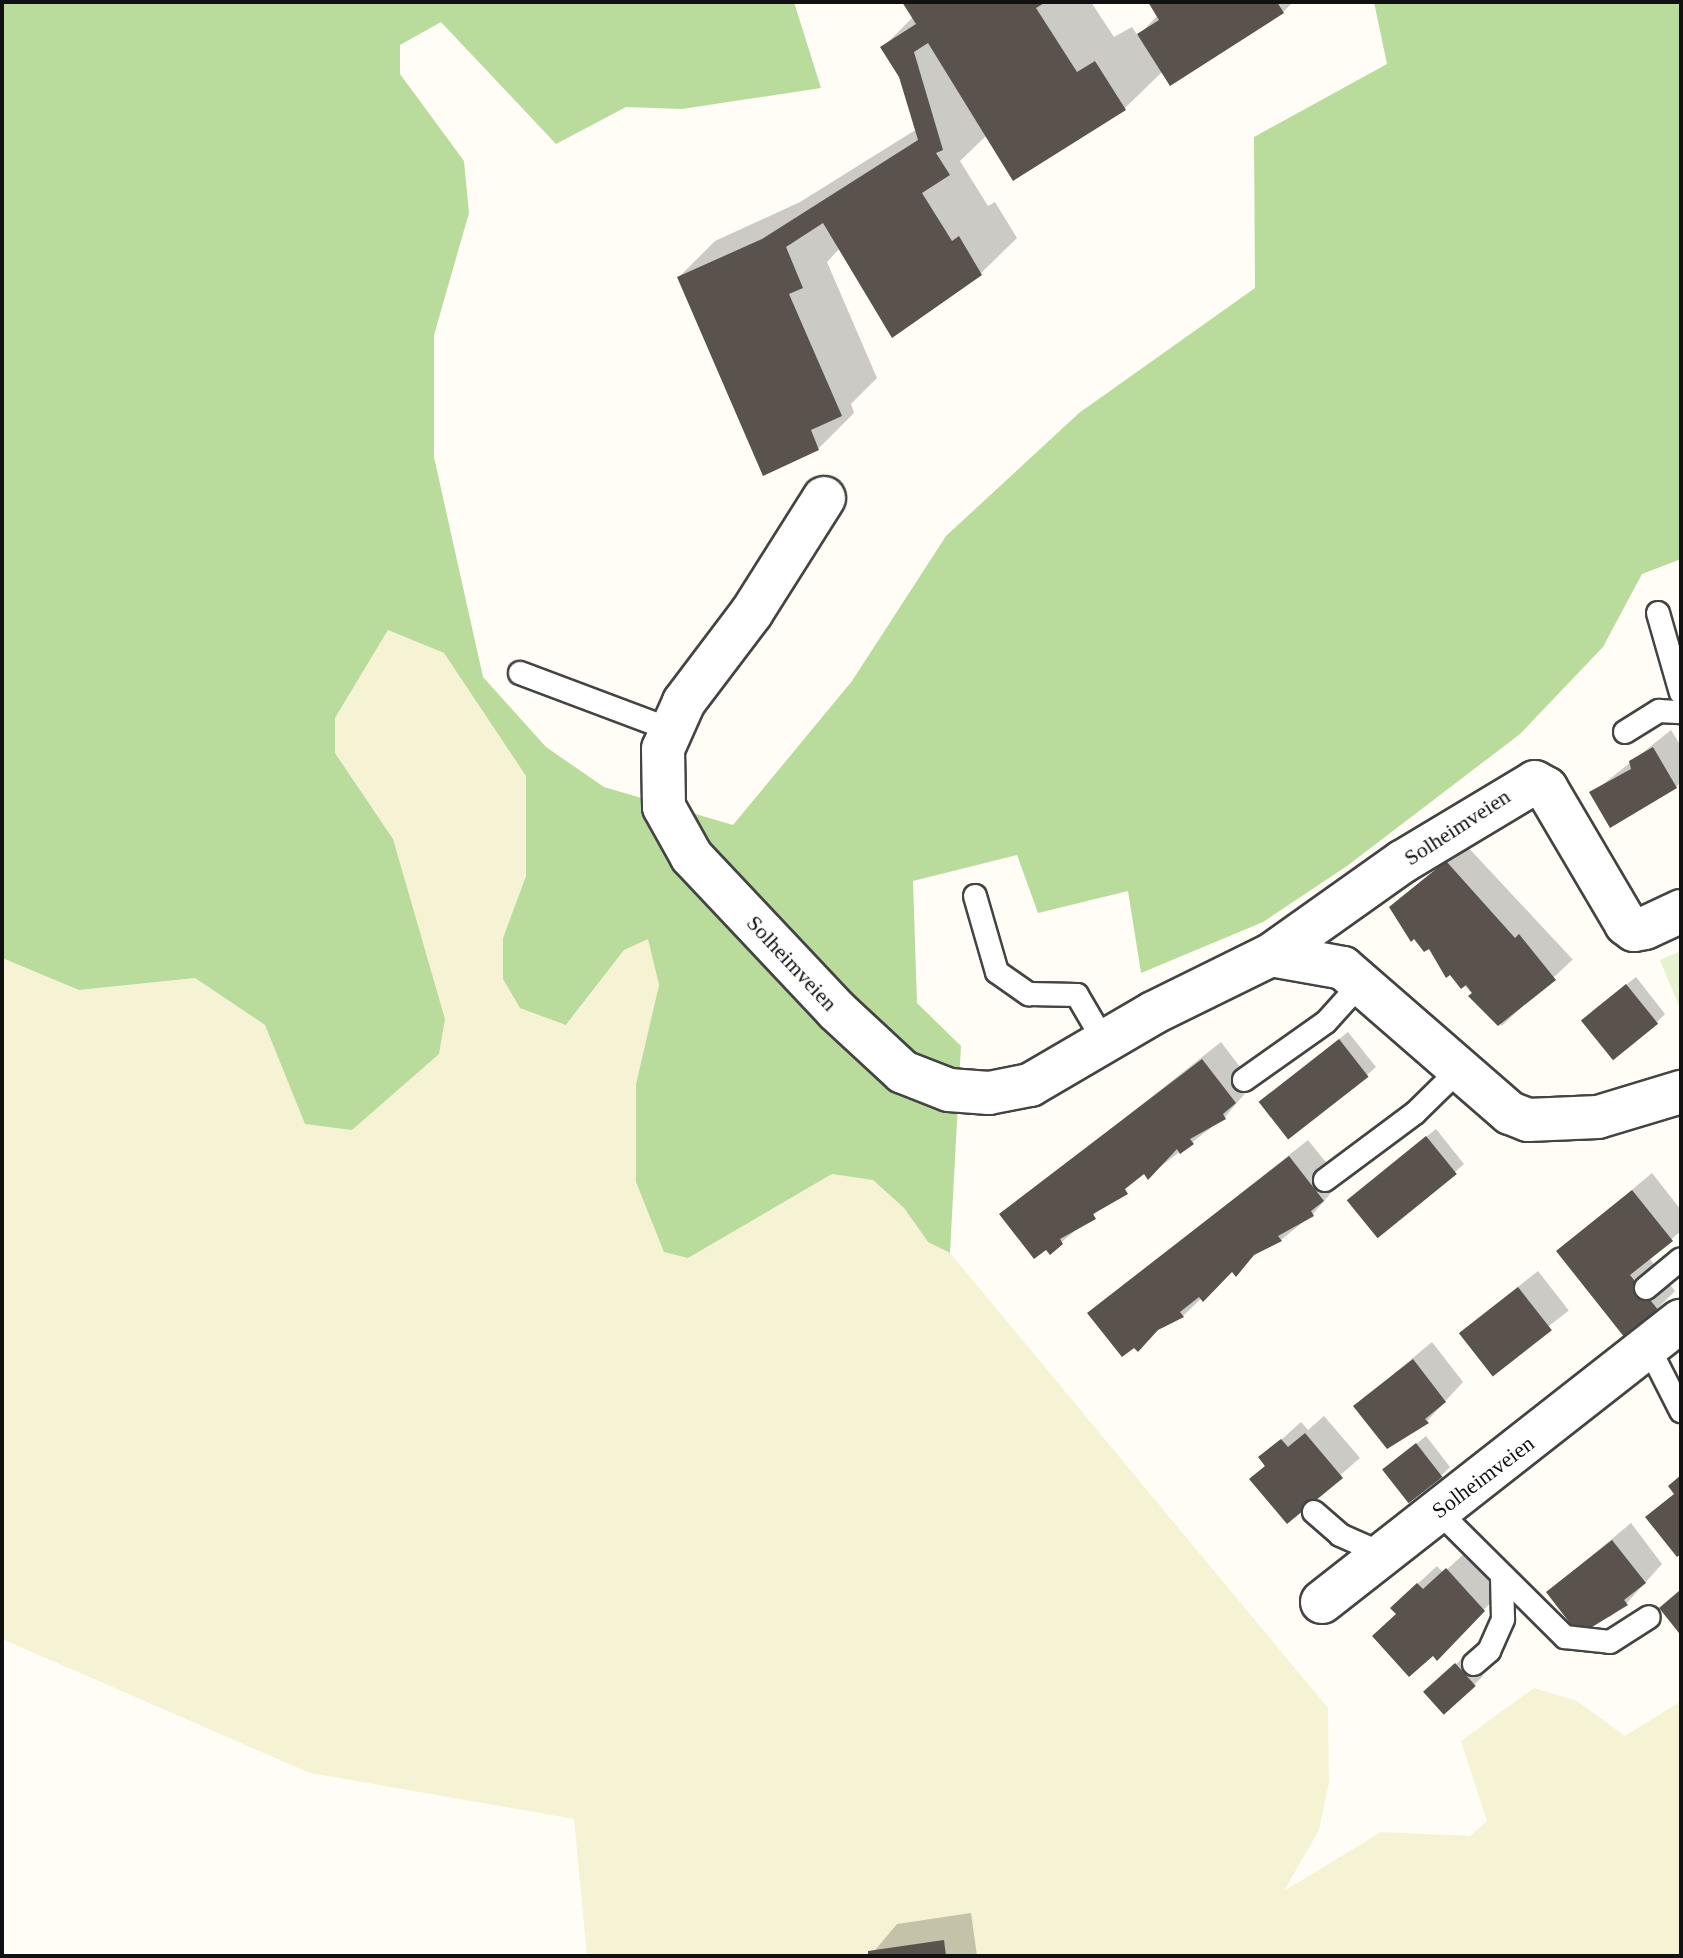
<!DOCTYPE html>
<html>
<head>
<meta charset="utf-8">
<style>
  body { margin:0 }
  #map { position:relative; width:1683px; height:1958px; overflow:hidden; background:#fffdf5; font-family:"Times New Roman",serif }
  div>[style] { position:absolute }
  .farmland>* { inset:0; background:#f6f3d4 }
  .forest>* { inset:0; background:#b9dc9c }
  .pitch>* { inset:0; background:#e6f2cf }
  .shadow>* { inset:0; background:#0003; transform-origin:0 0 }
  .building>* { inset:0; background:#5a524d; transform-origin:0 0 }
  .roads { filter:drop-shadow(2px 0 #444) drop-shadow(-2px 0 #444) drop-shadow(0 2px #444) drop-shadow(0 -2px #444) }
  .service>* { height:22px; margin:-11px; padding:0 11px; transform-origin:11px; border-radius:11px; background:#fff }
  .minor>* { height:42px; margin:-21px; padding:0 21px; transform-origin:21px; border-radius:21px; background:#fff }
  span { translate:-50% -50%; white-space:nowrap; text-align:center; line-height:1.15; -webkit-text-stroke:8px #fff; paint-order:stroke }
  .street-label { font-size:22px; color:#111 }
  .frame { position:absolute; inset:0; border:4px solid #111; pointer-events:none }
</style>
</head>
<body>
<div id="map">
  <div class="farmland">
    <div style="clip-path:polygon(388px 630px,444px 653px,526px 776px,526px 876px,503px 938px,503px 979px,567px 1025px,624px 950px,648px 938px,659px 985px,636px 1084px,688px 1258px,832px 1174px,872px 1179px,904px 1208px,928px 1242px,950px 1253px,1328px 1708px,1329px 1783px,1319px 1830px,1284px 1891px,1381px 1832px,1470px 1836px,1487px 1821px,1461px 1741px,1534px 1688px,1577px 1701px,1625px 1736px,1681px 1701px,1681px 1956px,587px 1956px,574px 1819px,310px 1773px,2px 1639px,2px 958px,79px 990px,195px 978px,265px 1025px,305px 1123px,393px 839px,335px 753px,335px 718px)"></div>
  </div>
  <div class="forest">
    <div style="clip-path:polygon(2px 2px,794px 2px,821px 88px,682px 109px,626px 107px,556px 144px,441px 22px,400px 45px,400px 74px,464px 161px,469px 213px,434px 335px,434px 457px,483px 677px,546px 747px,604px 787px,733px 825px,852px 681px,946px 536px,1079px 413px,1255px 288px,1254px 137px,1387px 64px,1374px 2px,1681px 2px,1681px 559px,1642px 574px,1603px 647px,1520px 734px,1347px 866px,1263px 922px,1141px 973px,1128px 891px,1038px 913px,1017px 855px,913px 881px,917px 1003px,961px 1046px,950px 1253px,928px 1242px,904px 1208px,873px 1180px,832px 1174px,688px 1258px,664px 1252px,636px 1182px,636px 1084px,659px 985px,648px 939px,624px 950px,566px 1025px,520px 1008px,503px 979px,503px 938px,526px 876px,526px 776px,444px 653px,388px 630px,335px 718px,335px 753px,393px 839px,445px 1019px,439px 1054px,352px 1130px,305px 1124px,265px 1025px,195px 978px,79px 990px,2px 958px)"></div>
  </div>
  <div class="pitch">
    <div style="clip-path:polygon(1681px 951px,1681px 1011px,1660px 960px)"></div>
  </div>
  <div class="shadow">
    <div style="clip-path:polygon(905px 2px,1091px 2px,1114px 37px,1132px 27px,1138px 36px,1158px 15px,1150px 2px,1293px 2px,1283px 12px,1163px 71px,1125px 108px,1014px 178px,987px 135px,960px 161px,988px 206px,995px 202px,1017px 238px,980px 274px,840px 248px,827px 262px,877px 378px,851px 404px,854px 413px,818px 449px,679px 277px,715px 241px,800px 202px,917px 129px,901px 76px,883px 47px,914px 16px)"></div>
    <div style="clip-path:polygon(1671px 730px,1681px 746px,1681px 782px,1676px 787px,1592px 793px)"></div>
    <div style="left:1465px;top:844px;width:158px;height:97px;rotate:47deg"></div>
    <div style="clip-path:polygon(1636px 977px,1665px 1014px,1656px 1023px,1592px 1011px)"></div>
    <div style="clip-path:polygon(1348px 1032px,1376px 1067px,1367px 1075px,1270px 1094px)"></div>
    <div style="clip-path:polygon(1221px 1042px,1253px 1084px,1225px 1117px,1160px 1167px,1144px 1172px,1050px 1252px,1002px 1215px)"></div>
    <div style="clip-path:polygon(1436px 1129px,1464px 1164px,1455px 1172px,1358px 1192px)"></div>
    <div style="clip-path:polygon(1308px 1140px,1341px 1181px,1313px 1214px,1281px 1240px,1258px 1251px,1236px 1274px,1232px 1269px,1183px 1316px,1161px 1326px,1090px 1313px)"></div>
    <div style="clip-path:polygon(1652px 1173px,1681px 1210px,1681px 1231px,1649px 1258px,1675px 1291px,1657px 1309px,1559px 1251px)"></div>
    <div style="left:1538px;top:1271px;width:50px;height:99px;rotate:52deg"></div>
    <div style="clip-path:polygon(1432px 1342px,1463px 1382px,1427px 1421px,1355px 1406px)"></div>
    <div style="clip-path:polygon(1324px 1416px,1360px 1458px,1287px 1521px,1261px 1458px,1301px 1422px,1308px 1430px)"></div>
    <div style="clip-path:polygon(1426px 1436px,1450px 1467px,1442px 1475px,1394px 1462px)"></div>
    <div style="clip-path:polygon(1631px 1523px,1662px 1564px,1626px 1604px,1610px 1617px,1548px 1592px)"></div>
    <div style="clip-path:polygon(1466px 1552px,1502px 1591px,1437px 1658px,1397px 1613px,1411px 1590px,1437px 1566px,1443px 1573px)"></div>
    <div style="clip-path:polygon(1681px 1590px,1681px 1628px,1679px 1630px,1670px 1599px)"></div>
    <div style="clip-path:polygon(1465px 1656px,1483px 1676px,1474px 1685px,1434px 1684px)"></div>
    <div style="clip-path:polygon(971px 1913px,977px 1956px,870px 1956px,897px 1924px)"></div>
  </div>
  <div class="building">
    <div style="clip-path:polygon(902px 2px,1046px 2px,1036px 8px,1077px 72px,1095px 61px,1126px 110px,1013px 181px,928px 43px,914px 52px,943px 150px,936px 153px,950px 175px,922px 193px,952px 241px,959px 236px,982px 275px,892px 338px,823px 223px,786px 247px,803px 288px,789px 294px,842px 416px,811px 430px,819px 450px,763px 476px,677px 277px,762px 239px,918px 140px,899px 77px,880px 47px,916px 24px)"></div>
    <div style="clip-path:polygon(1148px 2px,1277px 2px,1284px 13px,1170px 86px,1137px 34px,1159px 20px)"></div>
    <div style="clip-path:polygon(1653px 747px,1677px 788px,1610px 828px,1589px 792px,1631px 769px,1629px 761px)"></div>
    <div style="clip-path:polygon(1446px 861px,1515px 938px,1519px 934px,1556px 980px,1498px 1026px,1468px 996px,1472px 993px,1466px 985px,1461px 989px,1450px 975px,1446px 978px,1429px 949px,1424px 952px,1414px 939px,1411px 942px,1389px 907px)"></div>
    <div style="left:1626px;top:984px;width:51px;height:58px;rotate:51deg"></div>
    <div style="left:1339px;top:1039px;width:48px;height:102px;rotate:52deg"></div>
    <div style="clip-path:polygon(1202px 1059px,1236px 1103px,1223px 1114px,1226px 1119px,1190px 1139px,1194px 1144px,1180px 1154px,1177px 1149px,1148px 1180px,1144px 1174px,1125px 1189px,1128px 1194px,1093px 1214px,1096px 1219px,1060px 1239px,1063px 1244px,1050px 1255px,1046px 1250px,1034px 1259px,999px 1214px)"></div>
    <div style="left:1426px;top:1136px;width:49px;height:102px;rotate:51deg"></div>
    <div style="clip-path:polygon(1289px 1156px,1324px 1201px,1311px 1211px,1314px 1216px,1278px 1236px,1282px 1241px,1254px 1255px,1236px 1277px,1232px 1272px,1203px 1302px,1199px 1297px,1180px 1312px,1184px 1317px,1158px 1330px,1138px 1352px,1134px 1348px,1122px 1357px,1087px 1313px)"></div>
    <div style="clip-path:polygon(1632px 1190px,1673px 1241px,1630px 1275px,1659px 1311px,1625px 1338px,1556px 1251px)"></div>
    <div style="left:1518px;top:1287px;width:55px;height:75px;rotate:52deg"></div>
    <div style="clip-path:polygon(1413px 1359px,1446px 1402px,1425px 1419px,1429px 1423px,1387px 1449px,1353px 1406px)"></div>
    <div style="clip-path:polygon(1305px 1433px,1343px 1478px,1287px 1524px,1249px 1479px,1265px 1466px,1258px 1457px,1281px 1439px,1288px 1447px)"></div>
    <div style="left:1416px;top:1443px;width:43px;height:43px;rotate:52deg"></div>
    <div style="clip-path:polygon(1681px 1475px,1681px 1554px,1677px 1557px,1645px 1517px,1674px 1494px,1668px 1486px)"></div>
    <div style="clip-path:polygon(1612px 1540px,1646px 1583px,1624px 1600px,1628px 1605px,1579px 1635px,1546px 1592px)"></div>
    <div style="clip-path:polygon(1446px 1568px,1485px 1611px,1437px 1661px,1433px 1656px,1409px 1677px,1372px 1636px,1396px 1614px,1390px 1608px,1417px 1583px,1423px 1589px)"></div>
    <div style="clip-path:polygon(1679px 1591px,1681px 1631px,1679px 1633px,1659px 1608px)"></div>
    <div style="left:1455px;top:1663px;width:31px;height:43px;rotate:48deg"></div>
    <div style="clip-path:polygon(944px 1940px,946px 1956px,868px 1956px,868px 1951px)"></div>
  </div>
  <div class="roads">
    <div class="service">
      <div style="left:1658px;top:613px;width:83px;rotate:74deg"></div>
      <div style="left:520px;top:673px;width:162px;rotate:20.6deg"></div>
      <div style="left:1625px;top:732px;width:40px;rotate:-32deg"></div>
      <div style="left:1659px;top:711px;width:22px;rotate:3deg"></div>
      <div style="left:975px;top:896px;width:79px;rotate:73.9deg"></div>
      <div style="left:997px;top:972px;width:39px;rotate:35deg"></div>
      <div style="left:1029px;top:994px;width:48px;rotate:1.2deg"></div>
      <div style="left:1077px;top:995px;width:56px;rotate:59.7deg"></div>
      <div style="left:1244px;top:1080px;width:100px;rotate:-35.3deg"></div>
      <div style="left:1326px;top:1022px;width:55px;rotate:-47.9deg"></div>
      <div style="left:1325px;top:1180px;width:112px;rotate:-36.7deg"></div>
      <div style="left:1415px;top:1113px;width:63px;rotate:-44.4deg"></div>
      <div style="left:1646px;top:1288px;width:45px;rotate:-39.6deg"></div>
      <div style="left:1649px;top:1348px;width:71px;rotate:63.1deg"></div>
      <div style="left:1438px;top:1511px;width:179px;rotate:44.8deg"></div>
      <div style="left:1565px;top:1637px;width:45px;rotate:6.3deg"></div>
      <div style="left:1610px;top:1642px;width:46px;rotate:-32.7deg"></div>
      <div style="left:1314px;top:1512px;width:35px;rotate:41deg"></div>
      <div style="left:1340px;top:1535px;width:47px;rotate:23.8deg"></div>
      <div style="left:1474px;top:1664px;width:20px;rotate:-41deg"></div>
      <div style="left:1489px;top:1651px;width:35px;rotate:-66deg"></div>
      <div style="left:1503px;top:1619px;width:41px;rotate:-91.4deg"></div>
    </div>
    <div class="minor">
      <div style="left:824px;top:498px;width:135px;rotate:122.3deg"></div>
      <div style="left:752px;top:612px;width:113px;rotate:127.1deg"></div>
      <div style="left:684px;top:702px;width:51px;rotate:114.1deg"></div>
      <div style="left:663px;top:749px;width:58px;rotate:89deg"></div>
      <div style="left:664px;top:807px;width:57px;rotate:60.8deg"></div>
      <div style="left:692px;top:857px;width:210px;rotate:46.7deg"></div>
      <div style="left:836px;top:1010px;width:91px;rotate:42.8deg"></div>
      <div style="left:903px;top:1072px;width:49px;rotate:21.4deg"></div>
      <div style="left:949px;top:1090px;width:40px;rotate:4.3deg"></div>
      <div style="left:989px;top:1093px;width:42px;rotate:-11deg"></div>
      <div style="left:1030px;top:1085px;width:143px;rotate:-30.3deg"></div>
      <div style="left:1153px;top:1013px;width:131px;rotate:-26.2deg"></div>
      <div style="left:1271px;top:955px;width:73px;rotate:10.2deg"></div>
      <div style="left:1343px;top:968px;width:221px;rotate:41deg"></div>
      <div style="left:1510px;top:1113px;width:19px;rotate:21deg"></div>
      <div style="left:1528px;top:1120px;width:70px;rotate:-2.5deg"></div>
      <div style="left:1598px;top:1117px;width:87px;rotate:-16.8deg"></div>
      <div style="left:1271px;top:955px;width:161px;rotate:-35.4deg"></div>
      <div style="left:1402px;top:862px;width:155px;rotate:-31deg"></div>
      <div style="left:1535px;top:782px;width:13px;rotate:29deg"></div>
      <div style="left:1546px;top:788px;width:158px;rotate:59.5deg"></div>
      <div style="left:1626px;top:924px;width:10px;rotate:37deg"></div>
      <div style="left:1634px;top:930px;width:11px;rotate:-10deg"></div>
      <div style="left:1645px;top:928px;width:40px;rotate:-25deg"></div>
      <div style="left:1322px;top:1602px;width:456px;rotate:-38.1deg"></div>
    </div>
  </div>
  <div class="street-label">
    <span style="left:1457px;top:827px;rotate:-33deg">Solheimveien</span>
    <span style="left:792px;top:963px;rotate:47deg">Solheimveien</span>
    <span style="left:1483px;top:1477px;rotate:-37deg">Solheimveien</span>
  </div>
  <div class="frame"></div>
</div>
</body>
</html>
